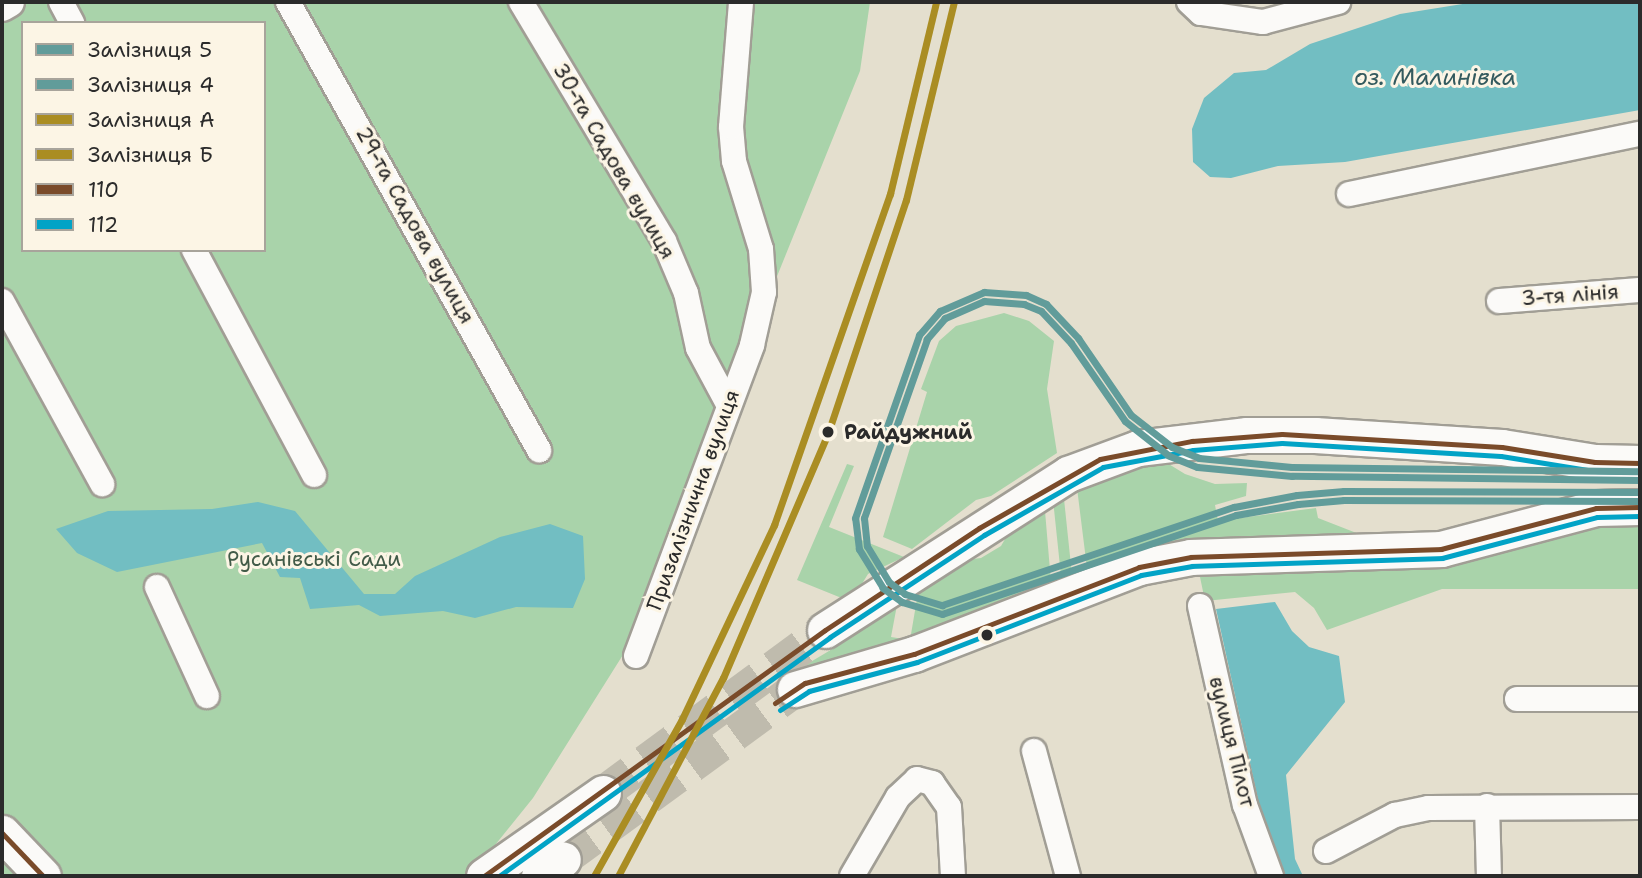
<!DOCTYPE html>
<html>
<head>
<meta charset="utf-8">
<style>
  body { margin:0 }
  #map { position:relative; width:1642px; height:878px; overflow:hidden; background:#e4dfce; font-family:"Shantell Sans",sans-serif }
  div>[style] { position:absolute }
  .green>* { inset:0; background:#a9d3aa; transform-origin:0 0 }
  .water>* { inset:0; background:#72bec2 }
  .secondary-tunnel>* { height:35px; margin-top:-17.5px; transform-origin:0; background:repeating-linear-gradient(90deg,#bfbbad 0 35px,transparent 0 53px) }
  .roads { filter:drop-shadow(2px 0 #a19e95) drop-shadow(-2px 0 #a19e95) drop-shadow(0 2px #a19e95) drop-shadow(0 -2px #a19e95) }
  .minor>* { height:24px; margin:-12px; padding:0 12px; transform-origin:12px; border-radius:12px; background:#fbfaf8 }
  .tertiary>* { height:30px; margin:-15px; padding:0 15px; transform-origin:15px; border-radius:15px; background:#fbfaf8 }
  .secondary>* { height:35px; margin:-17.5px; padding:0 17.5px; transform-origin:17.5px; border-radius:17.5px; background:#fbfaf8 }
  .bus-1>* { height:5px; margin:-2.5px; padding:0 2.5px; transform-origin:2.5px; border-radius:2.5px; background:#7a4b2a }
  .bus-2>* { height:5px; margin:-2.5px; padding:0 2.5px; transform-origin:2.5px; border-radius:2.5px; background:#02a3c6 }
  .rail-1>* { height:7px; margin:-3.5px; padding:0 3.5px; transform-origin:3.5px; border-radius:3.5px; background:#619c9a }
  .rail-2>* { height:7px; margin:-3.5px; padding:0 3.5px; transform-origin:3.5px; border-radius:3.5px; background:#619c9a }
  .rail-3>* { height:7px; margin:-3.5px; padding:0 3.5px; transform-origin:3.5px; border-radius:3.5px; background:#aa8d23 }
  .rail-4>* { height:7px; margin:-3.5px; padding:0 3.5px; transform-origin:3.5px; border-radius:3.5px; background:#aa8d23 }
  .dots>* { width:19px; height:19px; translate:-50% -50%; box-sizing:border-box; border:4px solid #fcf5e5; border-radius:50% }
  span { translate:-50% -50%; white-space:nowrap; text-align:center; line-height:1.15; -webkit-text-stroke:6px #fcf5e5; paint-order:stroke }
  .street-label { font-size:21px; color:#2b2b2b }
  .stop-label { font-size:21px; color:#2b2b2b; font-weight:700 }
  .left { translate:0 -50%; text-align:left }
  .park-label { font-size:21px; color:#425b48 }
  .water-label { font-size:23px; color:#335a5e; font-style:italic }
  .frame { position:absolute; inset:0; border:4px solid #2b2b2b; pointer-events:none }
  .legend { position:absolute; left:21px; top:21px; width:245px; height:231px; box-sizing:border-box; background:#fcf5e5; border:2px solid #a8a49b; margin:0; padding:9px 12px; list-style:none; font-size:21px; color:#2b2b2b }
  .legend li { display:flex; align-items:center; gap:14px; height:35px }
  .legend b { width:35px; border:2px solid #a8a49b }
</style>
</head>
<body>
<div id="map">
  <div class="green">
    <div style="clip-path:polygon(evenodd,2px 2px,870px 2px,860px 71px,626px 650px,533px 798px,470px 876px,2px 876px,2px 2px,23px 23px,264px 23px,264px 250px,23px 250px,23px 23px)"></div>
    <div style="clip-path:polygon(1004px 313px,1029px 321px,1054px 341px,1047px 389px,1057px 453px,991px 496px,976px 500px,912px 549px,883px 537px,927px 392px,921px 389px,939px 341px,956px 326px)"></div>
    <div style="clip-path:polygon(1154px 455px,1185px 474px,1215px 484px,1247px 483px,1246px 496px,1215px 505px,1218px 521px,1316px 508px,1318px 518px,1377px 541px,1088px 576px,1076px 480px)"></div>
    <div style="clip-path:polygon(847px 464px,854px 466px,829px 527px,904px 557px,868px 574px,857px 592px,844px 599px,797px 580px)"></div>
    <div style="left:1064px;top:499px;width:87px;height:11px;rotate:84deg"></div>
    <div style="clip-path:polygon(1045px 511px,1052px 594px,911px 648px,806px 674px,792px 683px,787px 676px,834px 648px,827px 634px,887px 597px,897px 605px,891px 637px,910px 640px,919px 587px,964px 560px,981px 558px,1001px 546px,1008px 534px)"></div>
    <div style="clip-path:polygon(1640px 526px,1640px 589px,1442px 589px,1327px 630px,1314px 608px,1295px 592px,1205px 601px,1200px 577px,1442px 564px,1579px 527px)"></div>
  </div>
  <div class="water">
    <div style="clip-path:polygon(1475px 2px,1640px 2px,1640px 110px,1345px 162px,1278px 166px,1231px 178px,1210px 177px,1193px 162px,1192px 129px,1204px 98px,1234px 73px,1266px 70px,1310px 44px,1400px 14px)"></div>
    <div style="clip-path:polygon(258px 502px,295px 511px,364px 594px,395px 594px,415px 576px,500px 537px,550px 524px,583px 536px,585px 579px,573px 608px,516px 607px,475px 618px,443px 611px,380px 616px,359px 605px,310px 609px,300px 578px,280px 577px,262px 543px,117px 572px,77px 553px,56px 529px,108px 511px,212px 509px)"></div>
    <div style="clip-path:polygon(1275px 602px,1292px 631px,1309px 647px,1339px 656px,1345px 702px,1286px 775px,1295px 859px,1303px 876px,1284px 876px,1265px 831px,1216px 609px)"></div>
  </div>
  <div class="secondary-tunnel">
    <div style="left:603px;top:793px;width:275px;rotate:-36.3deg"></div>
    <div style="left:563px;top:859px;width:288px;rotate:-36.2deg"></div>
  </div>
  <div class="roads">
    <div class="minor">
      <div style="left:61px;top:2px;width:24px;rotate:62deg"></div>
      <div style="left:288px;top:2px;width:514px;rotate:60.74deg"></div>
      <div style="left:521px;top:2px;width:279px;rotate:59.1deg"></div>
      <div style="left:664px;top:241px;width:56px;rotate:67.1deg"></div>
      <div style="left:686px;top:293px;width:56px;rotate:77.7deg"></div>
      <div style="left:698px;top:348px;width:61px;rotate:61.8deg"></div>
      <div style="left:1189px;top:2px;width:16px;rotate:43deg"></div>
      <div style="left:1201px;top:13px;width:63px;rotate:8.3deg"></div>
      <div style="left:1263px;top:22px;width:78px;rotate:-14.9deg"></div>
      <div style="left:1349px;top:194px;width:297px;rotate:-11.7deg"></div>
      <div style="left:194px;top:250px;width:255px;rotate:61.9deg"></div>
      <div style="left:2px;top:301px;width:209px;rotate:61.3deg"></div>
      <div style="left:1499px;top:301px;width:141px;rotate:-4.5deg"></div>
      <div style="left:157px;top:587px;width:120px;rotate:65.4deg"></div>
      <div style="left:1200px;top:606px;width:204px;rotate:77.3deg"></div>
      <div style="left:1245px;top:805px;width:76px;rotate:69.9deg"></div>
      <div style="left:636px;top:656px;width:332px;rotate:-69.5deg"></div>
      <div style="left:752px;top:345px;width:54px;rotate:-77.2deg"></div>
      <div style="left:764px;top:292px;width:43px;rotate:-94deg"></div>
      <div style="left:761px;top:249px;width:92px;rotate:-107.1deg"></div>
      <div style="left:734px;top:161px;width:34px;rotate:-95deg"></div>
      <div style="left:731px;top:127px;width:125px;rotate:-85.4deg"></div>
      <div style="left:1517px;top:699px;width:123px"></div>
      <div style="left:1034px;top:751px;width:130px;rotate:74.8deg"></div>
      <div style="left:1487px;top:806px;width:70px;rotate:88.4deg"></div>
      <div style="left:1326px;top:851px;width:78px;rotate:-27.6deg"></div>
      <div style="left:1395px;top:815px;width:34px;rotate:-12deg"></div>
      <div style="left:1428px;top:808px;width:212px;rotate:-0.3deg"></div>
      <div style="left:852px;top:876px;width:91px;rotate:-59.8deg"></div>
      <div style="left:898px;top:797px;width:26px;rotate:-43deg"></div>
      <div style="left:917px;top:779px;width:16px;rotate:15deg"></div>
      <div style="left:932px;top:783px;width:29px;rotate:55deg"></div>
      <div style="left:949px;top:807px;width:69px;rotate:86.7deg"></div>
    </div>
    <div class="tertiary">
      <div style="left:2px;top:6px;width:8px;rotate:-30deg"></div>
    </div>
    <div class="secondary">
      <div style="left:825px;top:630px;width:289px;rotate:-32.7deg"></div>
      <div style="left:1068px;top:474px;width:75px;rotate:-20.4deg"></div>
      <div style="left:1138px;top:448px;width:110px;rotate:-6.8deg"></div>
      <div style="left:1247px;top:435px;width:68px"></div>
      <div style="left:1315px;top:435px;width:187px;rotate:3.7deg"></div>
      <div style="left:1502px;top:447px;width:94px;rotate:9.2deg"></div>
      <div style="left:1595px;top:462px;width:45px;rotate:1.3deg"></div>
      <div style="left:795px;top:689px;width:124px;rotate:-16.4deg"></div>
      <div style="left:914px;top:654px;width:241px;rotate:-21.1deg"></div>
      <div style="left:1139px;top:567px;width:53px;rotate:-10.9deg"></div>
      <div style="left:1191px;top:557px;width:250px;rotate:-1.8deg"></div>
      <div style="left:1441px;top:549px;width:160px;rotate:-14.8deg"></div>
      <div style="left:1596px;top:508px;width:44px;rotate:-1.3deg"></div>
      <div style="left:2px;top:833px;width:59px;rotate:46.4deg"></div>
      <div style="left:484px;top:876px;width:145px;rotate:-34.9deg"></div>
      <div style="left:539px;top:876px;width:29px;rotate:-35deg"></div>
    </div>
  </div>
  <div class="bus-1">
    <div style="left:775px;top:703px;width:36px;rotate:-34deg"></div>
    <div style="left:805px;top:683px;width:113px;rotate:-14.9deg"></div>
    <div style="left:914px;top:654px;width:241px;rotate:-21.1deg"></div>
    <div style="left:1139px;top:567px;width:53px;rotate:-10.9deg"></div>
    <div style="left:1191px;top:557px;width:250px;rotate:-1.8deg"></div>
    <div style="left:1441px;top:549px;width:160px;rotate:-14.8deg"></div>
    <div style="left:1596px;top:508px;width:44px;rotate:-1.3deg"></div>
    <div style="left:2px;top:833px;width:59px;rotate:46.4deg"></div>
    <div style="left:484px;top:876px;width:420px;rotate:-35.8deg"></div>
    <div style="left:825px;top:630px;width:185px;rotate:-33.5deg"></div>
    <div style="left:979px;top:528px;width:139px;rotate:-29.7deg"></div>
    <div style="left:1100px;top:459px;width:94px;rotate:-11.1deg"></div>
    <div style="left:1192px;top:441px;width:90px;rotate:-4.4deg"></div>
    <div style="left:1282px;top:434px;width:220px;rotate:3.4deg"></div>
    <div style="left:1502px;top:447px;width:94px;rotate:9.2deg"></div>
    <div style="left:1595px;top:462px;width:45px;rotate:1.3deg"></div>
  </div>
  <div class="bus-2">
    <div style="left:780px;top:710px;width:35px;rotate:-33deg"></div>
    <div style="left:809px;top:691px;width:112px;rotate:-15deg"></div>
    <div style="left:917px;top:662px;width:240px;rotate:-21.2deg"></div>
    <div style="left:1141px;top:575px;width:52px;rotate:-10deg"></div>
    <div style="left:1192px;top:566px;width:250px;rotate:-1.8deg"></div>
    <div style="left:1442px;top:558px;width:160px;rotate:-14.8deg"></div>
    <div style="left:1597px;top:517px;width:43px;rotate:-1.3deg"></div>
    <div style="left:499px;top:876px;width:408px;rotate:-35.8deg"></div>
    <div style="left:830px;top:637px;width:185px;rotate:-33.5deg"></div>
    <div style="left:984px;top:535px;width:137px;rotate:-29.7deg"></div>
    <div style="left:1103px;top:467px;width:92px;rotate:-10.7deg"></div>
    <div style="left:1193px;top:450px;width:89px;rotate:-4.5deg"></div>
    <div style="left:1282px;top:443px;width:219px;rotate:3.4deg"></div>
    <div style="left:1501px;top:456px;width:94px;rotate:9.2deg"></div>
    <div style="left:1594px;top:471px;width:46px;rotate:1.2deg"></div>
  </div>
  <div class="rail-1">
    <div style="left:1640px;top:480px;width:348px;rotate:-179.3deg"></div>
    <div style="left:1292px;top:476px;width:95px;rotate:-174.6deg"></div>
    <div style="left:1197px;top:467px;width:31px;rotate:-158deg"></div>
    <div style="left:1168px;top:455px;width:55px;rotate:-141.7deg"></div>
    <div style="left:1125px;top:421px;width:95px;rotate:-124.7deg"></div>
    <div style="left:1071px;top:343px;width:44px;rotate:-133.2deg"></div>
    <div style="left:1041px;top:311px;width:18px;rotate:-158deg"></div>
    <div style="left:1024px;top:304px;width:40px;rotate:-175.7deg"></div>
    <div style="left:984px;top:301px;width:43px;rotate:156.4deg"></div>
    <div style="left:945px;top:318px;width:28px;rotate:131deg"></div>
    <div style="left:927px;top:339px;width:190px;rotate:109.4deg"></div>
    <div style="left:864px;top:518px;width:28px;rotate:84deg"></div>
    <div style="left:867px;top:546px;width:42px;rotate:58.6deg"></div>
    <div style="left:889px;top:582px;width:20px;rotate:37deg"></div>
    <div style="left:905px;top:594px;width:39px;rotate:17deg"></div>
    <div style="left:942px;top:605px;width:308px;rotate:-18.6deg"></div>
    <div style="left:1234px;top:507px;width:64px;rotate:-10.8deg"></div>
    <div style="left:1297px;top:495px;width:47px;rotate:-4.9deg"></div>
    <div style="left:1344px;top:491px;width:296px;rotate:0.2deg"></div>
  </div>
  <div class="rail-2">
    <div style="left:1640px;top:501px;width:296px;rotate:-179.8deg"></div>
    <div style="left:1344px;top:500px;width:46px;rotate:175deg"></div>
    <div style="left:1298px;top:504px;width:63px;rotate:169.9deg"></div>
    <div style="left:1236px;top:515px;width:310px;rotate:161.4deg"></div>
    <div style="left:942px;top:614px;width:42px;rotate:-163.3deg"></div>
    <div style="left:902px;top:602px;width:24px;rotate:-144deg"></div>
    <div style="left:883px;top:588px;width:46px;rotate:-121.6deg"></div>
    <div style="left:859px;top:549px;width:31px;rotate:-97deg"></div>
    <div style="left:855px;top:518px;width:194px;rotate:-70.7deg"></div>
    <div style="left:919px;top:335px;width:32px;rotate:-49deg"></div>
    <div style="left:940px;top:311px;width:48px;rotate:-23.4deg"></div>
    <div style="left:984px;top:292px;width:42px;rotate:4.1deg"></div>
    <div style="left:1026px;top:295px;width:22px;rotate:24deg"></div>
    <div style="left:1046px;top:304px;width:47px;rotate:46.7deg"></div>
    <div style="left:1078px;top:338px;width:93px;rotate:55.5deg"></div>
    <div style="left:1131px;top:415px;width:52px;rotate:38deg"></div>
    <div style="left:1172px;top:447px;width:29px;rotate:22deg"></div>
    <div style="left:1199px;top:458px;width:93px;rotate:5.5deg"></div>
    <div style="left:1292px;top:467px;width:348px;rotate:0.7deg"></div>
  </div>
  <div class="rail-3">
    <div style="left:594px;top:876px;width:180px;rotate:-60.7deg"></div>
    <div style="left:682px;top:719px;width:215px;rotate:-64.6deg"></div>
    <div style="left:774px;top:525px;width:351px;rotate:-70.7deg"></div>
    <div style="left:890px;top:194px;width:197px;rotate:-76.5deg"></div>
  </div>
  <div class="rail-4">
    <div style="left:618px;top:876px;width:224px;rotate:-62.1deg"></div>
    <div style="left:723px;top:678px;width:267px;rotate:-66.8deg"></div>
    <div style="left:828px;top:433px;width:246px;rotate:-71.5deg"></div>
    <div style="left:906px;top:200px;width:204px;rotate:-76.4deg"></div>
  </div>
  <div class="dots">
    <div style="left:828px;top:432px;background:#2b2b2b"></div>
    <div style="left:987px;top:635px;background:#2b2b2b"></div>
  </div>
  <div class="street-label">
    <span style="left:614px;top:161px;rotate:60deg">30-та Садова вулиця</span>
    <span style="left:415px;top:225px;rotate:61deg">29-та Садова вулиця</span>
    <span style="left:1570px;top:295px;rotate:-4deg">3-тя лінія</span>
    <span style="left:693px;top:500px;rotate:-70deg">Призалізнична вулиця</span>
    <span style="left:1232px;top:742px;rotate:76deg">вулиця Пілот</span>
  </div>
  <div class="stop-label">
    <span class="left" style="left:844px;top:432px">Райдужний</span>
  </div>
  <div class="park-label">
    <span style="left:314px;top:559px">Русанівські Сади</span>
  </div>
  <div class="water-label">
    <span style="left:1435px;top:77px">оз. Малинівка</span>
  </div>
  <div class="frame"></div>
  <ul class="legend">
  <li><b style="height:9px;background:#619c9a"></b>Залізниця 5</li>
  <li><b style="height:9px;background:#619c9a"></b>Залізниця 4</li>
  <li><b style="height:9px;background:#aa8d23"></b>Залізниця A</li>
  <li><b style="height:9px;background:#aa8d23"></b>Залізниця Б</li>
  <li><b style="height:9px;background:#7a4b2a"></b>110</li>
  <li><b style="height:9px;background:#02a3c6"></b>112</li>
  </ul>
</div>
</body>
</html>
